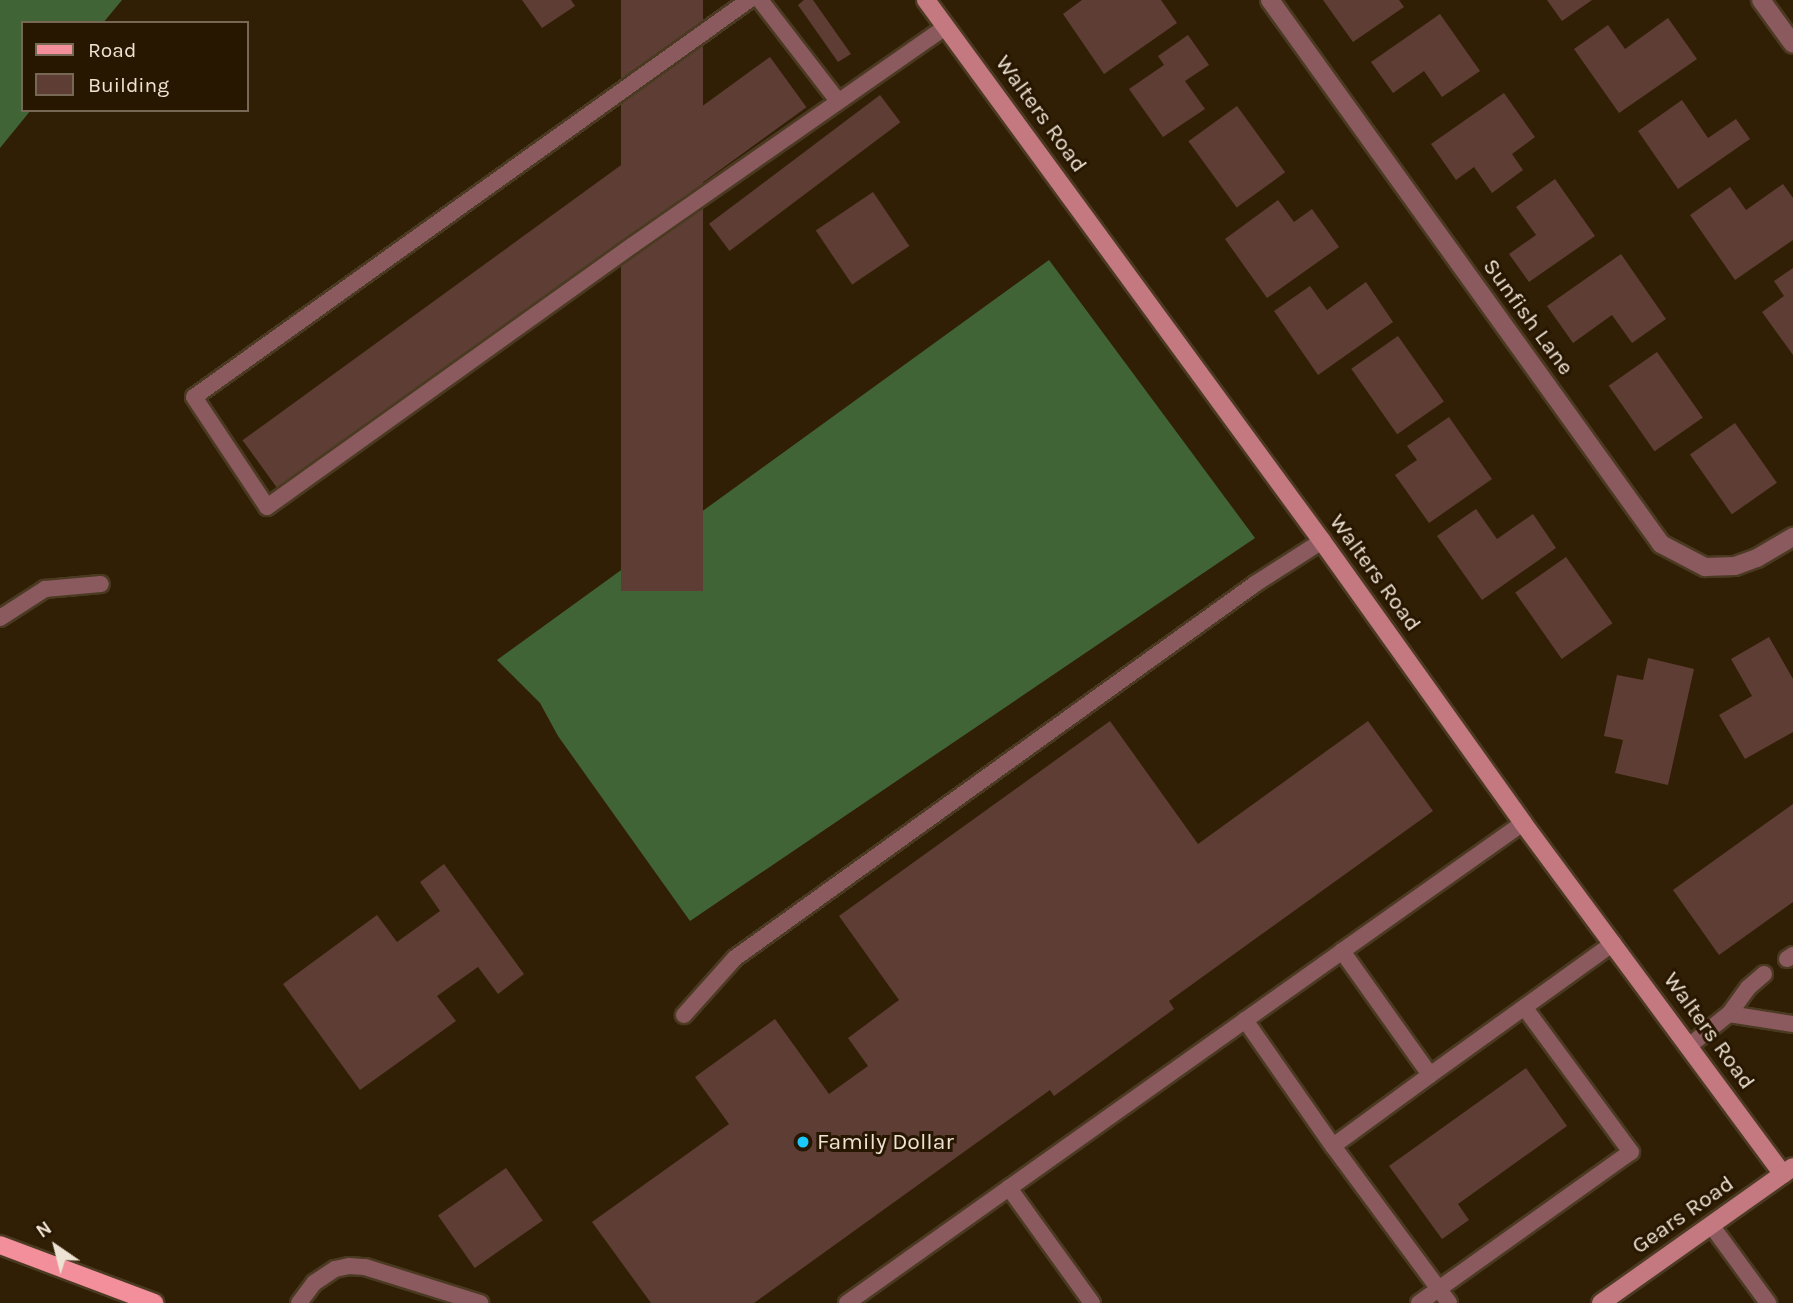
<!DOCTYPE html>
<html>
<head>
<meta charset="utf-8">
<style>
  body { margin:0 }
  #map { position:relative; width:1793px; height:1303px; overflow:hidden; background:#311f05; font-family:Karla,sans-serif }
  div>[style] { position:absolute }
  .forest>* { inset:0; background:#416437 }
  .building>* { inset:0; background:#5e3e34; transform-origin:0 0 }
  .roads { filter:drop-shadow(2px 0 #4b3a22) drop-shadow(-2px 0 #4b3a22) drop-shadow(0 2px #4b3a22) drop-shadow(0 -2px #4b3a22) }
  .lane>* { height:16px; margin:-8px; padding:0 8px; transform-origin:8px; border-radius:8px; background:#8a5a5e }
  .street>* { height:18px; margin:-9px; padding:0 9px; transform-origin:9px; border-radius:9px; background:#8a5a5e }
  .secondary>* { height:18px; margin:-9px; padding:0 9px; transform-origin:9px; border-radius:9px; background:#c47880 }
  .primary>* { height:18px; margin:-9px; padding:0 9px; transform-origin:9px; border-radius:9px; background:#f28f9a }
  .dots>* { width:19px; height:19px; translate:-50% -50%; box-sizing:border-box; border:4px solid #271600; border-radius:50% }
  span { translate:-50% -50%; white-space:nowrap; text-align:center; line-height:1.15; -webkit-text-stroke:6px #271600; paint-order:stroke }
  .street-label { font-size:23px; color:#ede2d3 }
  .poi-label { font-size:23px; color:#ede2d3 }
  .left { translate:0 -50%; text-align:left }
  .legend { position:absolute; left:21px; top:21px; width:228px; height:91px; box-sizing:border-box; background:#271600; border:2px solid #766854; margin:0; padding:9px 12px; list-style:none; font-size:21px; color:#ede2d3 }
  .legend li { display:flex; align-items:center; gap:14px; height:35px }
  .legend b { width:35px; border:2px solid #766854 }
  .north { position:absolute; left:21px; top:1212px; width:70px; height:70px; -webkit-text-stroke:5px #271600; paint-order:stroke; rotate:325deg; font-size:19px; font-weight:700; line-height:28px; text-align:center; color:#ede2d3 }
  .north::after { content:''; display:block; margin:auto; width:24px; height:32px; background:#ede2d3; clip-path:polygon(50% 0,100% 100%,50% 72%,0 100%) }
</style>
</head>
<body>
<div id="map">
  <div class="forest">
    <div style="clip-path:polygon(0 0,122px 0,103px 23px,23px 23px,23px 110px,31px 110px,0 148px)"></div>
    <div style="clip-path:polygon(1049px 260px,1255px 538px,690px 921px,558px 736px,540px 703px,497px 660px)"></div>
  </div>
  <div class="building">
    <div style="clip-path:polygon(522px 0,571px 0,575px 6px,542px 28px)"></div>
    <div style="left:621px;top:0;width:82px;height:591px"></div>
    <div style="clip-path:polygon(804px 0,813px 0,851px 54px,838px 62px,798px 5px)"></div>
    <div style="clip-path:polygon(1082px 0,1161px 0,1177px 23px,1104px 74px,1063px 14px)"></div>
    <div style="clip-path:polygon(1323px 0,1399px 0,1404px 7px,1353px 42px)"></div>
    <div style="clip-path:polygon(1547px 0,1592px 0,1562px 21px)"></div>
    <div style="clip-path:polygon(1440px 14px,1480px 71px,1442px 97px,1424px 71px,1393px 93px,1371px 62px)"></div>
    <div style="clip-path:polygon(1668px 18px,1697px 59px,1619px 113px,1574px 49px,1608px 25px,1625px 49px)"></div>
    <div style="clip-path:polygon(1188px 35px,1209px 65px,1185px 81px,1205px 109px,1163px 137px,1129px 89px,1164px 65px,1158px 56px)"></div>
    <div style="left:770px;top:57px;width:62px;height:652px;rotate:54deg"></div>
    <div style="clip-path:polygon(1504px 93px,1535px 137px,1512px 154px,1523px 170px,1492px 193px,1474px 167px,1456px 180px,1431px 144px)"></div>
    <div style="left:880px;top:95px;width:34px;height:214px;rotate:53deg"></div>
    <div style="clip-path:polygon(1682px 100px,1708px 138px,1736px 119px,1750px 139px,1678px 189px,1638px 131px)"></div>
    <div style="left:1237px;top:106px;width:82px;height:60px;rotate:54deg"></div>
    <div style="clip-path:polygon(1555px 179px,1595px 236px,1529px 282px,1509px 254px,1536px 235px,1516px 207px)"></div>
    <div style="clip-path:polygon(1783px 184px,1793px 198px,1793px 240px,1735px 280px,1690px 215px,1730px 187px,1746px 210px)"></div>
    <div style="left:873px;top:192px;width:65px;height:69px;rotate:56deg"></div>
    <div style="clip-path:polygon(1278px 200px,1294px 222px,1312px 209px,1339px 247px,1267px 298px,1225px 239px)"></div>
    <div style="clip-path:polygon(1621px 254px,1666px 319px,1632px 343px,1612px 315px,1573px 343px,1547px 306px)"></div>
    <div style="clip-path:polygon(1793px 268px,1793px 355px,1762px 312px,1784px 296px,1774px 281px)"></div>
    <div style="clip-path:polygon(1366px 282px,1393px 322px,1318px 375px,1274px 311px,1310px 286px,1327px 310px)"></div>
    <div style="left:1398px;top:336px;width:80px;height:57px;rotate:55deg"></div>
    <div style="left:1657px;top:352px;width:80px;height:59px;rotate:55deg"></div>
    <div style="clip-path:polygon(1449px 417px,1492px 479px,1429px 523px,1395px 475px,1417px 460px,1407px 446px)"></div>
    <div style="left:1735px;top:423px;width:73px;height:55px;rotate:55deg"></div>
    <div style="clip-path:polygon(1476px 509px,1497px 539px,1533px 514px,1556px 548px,1482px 600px,1437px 536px)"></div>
    <div style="left:1566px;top:557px;width:81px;height:62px;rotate:55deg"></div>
    <div style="clip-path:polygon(1769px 637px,1793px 679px,1793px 732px,1745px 759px,1719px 715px,1752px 696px,1731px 659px)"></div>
    <div style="clip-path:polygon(1648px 658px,1694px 669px,1668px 785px,1615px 773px,1623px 740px,1604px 736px,1617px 675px,1643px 680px)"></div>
    <div style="clip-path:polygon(1110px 721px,1198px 844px,1368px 721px,1433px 811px,1169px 1001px,1174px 1009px,1054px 1096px,1050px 1090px,754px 1303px,651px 1303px,592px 1222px,729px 1124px,695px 1077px,775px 1019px,829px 1094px,868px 1066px,848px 1038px,899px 1000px,839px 916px)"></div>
    <div style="clip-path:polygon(1793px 804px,1793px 902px,1719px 955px,1673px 890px)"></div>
    <div style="clip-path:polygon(444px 864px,524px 974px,498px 994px,478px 967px,437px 996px,456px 1021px,360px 1090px,283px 984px,377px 915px,397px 942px,440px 911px,420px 882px)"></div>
    <div style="clip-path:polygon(1526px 1068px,1567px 1126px,1458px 1204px,1469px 1220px,1442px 1239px,1389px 1166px)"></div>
    <div style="left:506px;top:1168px;width:64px;height:83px;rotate:55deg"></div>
  </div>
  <div class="roads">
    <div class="lane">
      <div style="left:749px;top:0;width:682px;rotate:144.42deg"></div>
      <div style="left:194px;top:397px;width:132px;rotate:56.4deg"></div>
      <div style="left:267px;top:507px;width:450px;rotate:-35.6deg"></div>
      <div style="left:633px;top:245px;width:381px;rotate:-34.9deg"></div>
      <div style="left:760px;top:0;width:128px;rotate:52.3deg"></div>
      <div style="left:0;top:618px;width:54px;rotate:-32.8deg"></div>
      <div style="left:45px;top:589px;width:56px;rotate:-5.1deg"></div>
      <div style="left:1523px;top:823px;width:222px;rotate:144.7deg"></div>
      <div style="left:1342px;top:951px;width:152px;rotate:54.6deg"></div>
      <div style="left:1430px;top:1075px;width:226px;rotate:-35.7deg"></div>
      <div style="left:1787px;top:959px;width:7px;rotate:-34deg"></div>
      <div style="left:1764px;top:974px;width:21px;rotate:139deg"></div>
      <div style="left:1748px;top:988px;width:32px;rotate:126deg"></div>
      <div style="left:1729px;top:1014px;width:65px;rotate:8.9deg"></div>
      <div style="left:684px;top:1015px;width:76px;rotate:-48.2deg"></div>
      <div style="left:735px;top:958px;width:641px;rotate:-35.72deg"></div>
      <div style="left:1255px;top:584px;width:80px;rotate:-32.7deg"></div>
      <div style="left:1245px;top:1020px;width:154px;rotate:55.1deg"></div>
      <div style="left:1689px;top:1046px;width:51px;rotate:-38.7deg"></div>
      <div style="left:1430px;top:1075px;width:120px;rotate:143.8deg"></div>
      <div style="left:1333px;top:1146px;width:195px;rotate:53.5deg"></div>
      <div style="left:1711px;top:1225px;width:97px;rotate:53.8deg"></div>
      <div style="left:299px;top:1303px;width:25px;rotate:-53deg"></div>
      <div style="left:314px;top:1283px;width:25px;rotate:-34deg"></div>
      <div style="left:335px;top:1269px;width:14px;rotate:-12deg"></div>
      <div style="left:349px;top:1266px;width:16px;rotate:4deg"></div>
      <div style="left:365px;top:1267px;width:121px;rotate:17.4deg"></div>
      <div style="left:847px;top:1303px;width:199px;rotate:-35.4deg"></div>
      <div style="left:1092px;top:1303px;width:142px;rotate:-125.8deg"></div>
      <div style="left:1009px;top:1188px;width:409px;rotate:-35.4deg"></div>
      <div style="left:1419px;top:1303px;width:260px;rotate:-35.5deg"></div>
      <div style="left:1631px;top:1152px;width:179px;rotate:-126.4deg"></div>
    </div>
    <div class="street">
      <div style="left:1270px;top:0;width:670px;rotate:54.29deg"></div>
      <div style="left:1661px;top:544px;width:50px;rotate:27.6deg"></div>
      <div style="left:1705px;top:567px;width:30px;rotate:-2deg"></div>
      <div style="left:1735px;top:566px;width:23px;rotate:-20deg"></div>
      <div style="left:1757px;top:558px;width:42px;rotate:-30.3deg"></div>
      <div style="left:1761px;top:0;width:54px;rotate:54deg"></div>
    </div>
    <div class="secondary">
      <div style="left:926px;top:0;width:670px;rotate:53.8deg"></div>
      <div style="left:1322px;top:541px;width:346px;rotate:54.5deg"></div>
      <div style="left:1523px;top:823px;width:437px;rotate:53.5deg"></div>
      <div style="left:1601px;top:1303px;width:235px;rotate:-35.3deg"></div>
    </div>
    <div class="primary">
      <div style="left:0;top:1245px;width:165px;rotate:20.6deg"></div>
    </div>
  </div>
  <div class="dots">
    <div style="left:803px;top:1142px;background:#1cc9fc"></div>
  </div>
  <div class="street-label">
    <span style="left:1041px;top:114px;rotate:54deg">Walters Road</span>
    <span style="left:1528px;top:317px;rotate:54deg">Sunfish Lane</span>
    <span style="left:1375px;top:573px;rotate:54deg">Walters Road</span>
    <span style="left:1709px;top:1031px;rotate:54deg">Walters Road</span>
    <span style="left:1683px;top:1215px;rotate:-35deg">Gears Road</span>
  </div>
  <div class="poi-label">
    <span class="left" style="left:817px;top:1142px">Family Dollar</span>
  </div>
  <ul class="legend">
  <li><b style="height:9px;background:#f28f9a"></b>Road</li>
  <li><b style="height:19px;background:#5e3e34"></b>Building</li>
  </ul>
  <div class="north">N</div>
</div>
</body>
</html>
